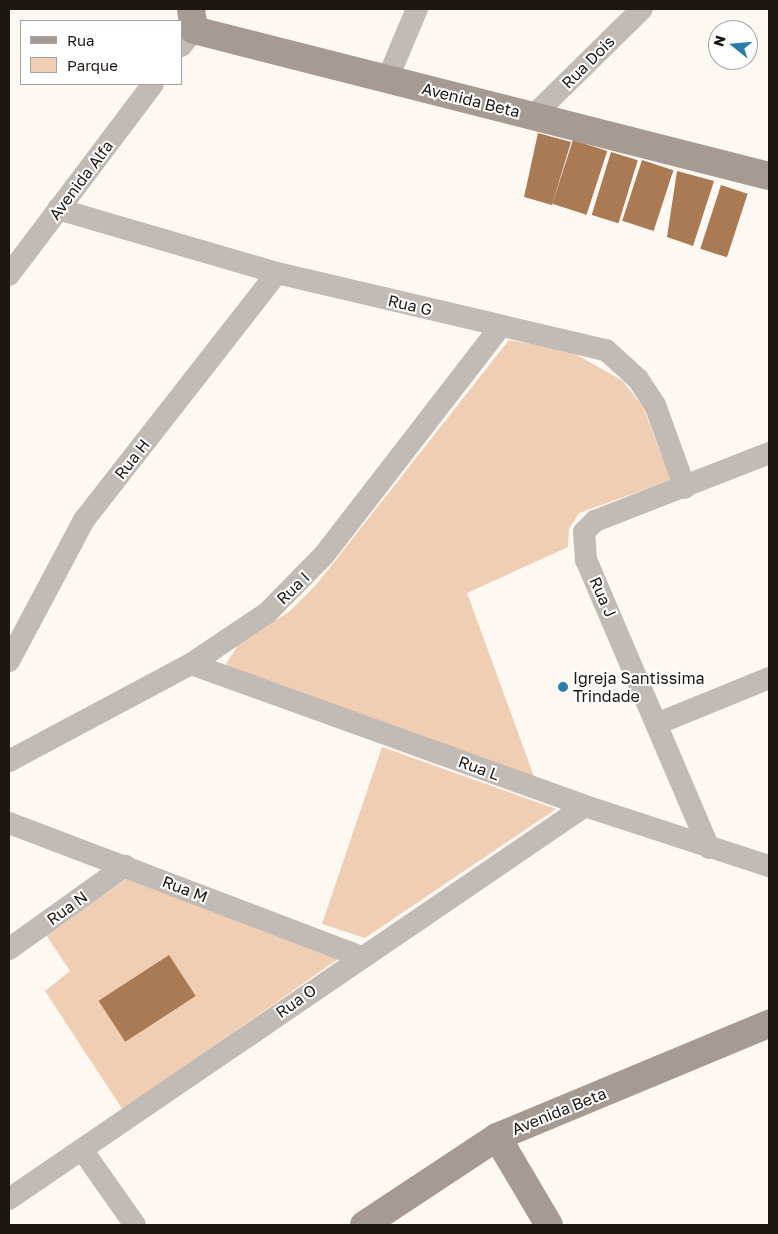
<!DOCTYPE html>
<html>
<head>
<meta charset="utf-8">
<style>
  body { margin:0 }
  #map { position:relative; width:778px; height:1234px; overflow:hidden; background:#fef8f3; font-family:"Golos Text",sans-serif }
  div>[style] { position:absolute }
  .green>* { inset:0; background:#f0ceb4 }
  .building>* { inset:0; background:#a97a54; transform-origin:0 0 }
  .street>* { height:22px; margin:-11px; padding:0 11px; transform-origin:11px; border-radius:11px; background:#c1bab5 }
  .secondary>* { height:28px; margin:-14px; padding:0 14px; transform-origin:14px; border-radius:14px; background:#a59b93 }
  .dots>* { width:14px; height:14px; translate:-50% -50%; box-sizing:border-box; border:2px solid #fff; border-radius:50% }
  span { translate:-50% -50%; white-space:nowrap; text-align:center; line-height:1.15; -webkit-text-stroke:4px #fff; paint-order:stroke }
  .street-label { font-size:16px; color:#1d1713 }
  .poi-label { font-size:16px; color:#1d1713 }
  .left { translate:0 -50%; text-align:left }
  .frame { position:absolute; inset:0; border:10px solid #1d1713; pointer-events:none }
  .legend { position:absolute; left:20px; top:20px; width:162px; height:65px; box-sizing:border-box; background:#fff; border:1px solid #a5a2a1; margin:0; padding:6px 9px; list-style:none; font-size:15px; color:#1d1713 }
  .legend li { display:flex; align-items:center; gap:10px; height:25px }
  .legend b { width:25px; border:1px solid #a5a2a1 }
  .north { position:absolute; left:708px; top:20px; width:50px; height:50px; box-sizing:border-box; background:#fff; border:1px solid #a5a2a1; border-radius:50%; rotate:287deg; font-size:14px; font-weight:700; line-height:20px; text-align:center; color:#1d1713 }
  .north::after { content:''; display:block; margin:auto; width:18px; height:22px; background:#2a7cad; clip-path:polygon(50% 0,100% 100%,50% 72%,0 100%) }
</style>
</head>
<body>
<div id="map">
  <div class="green">
    <div style="clip-path:polygon(509px 340px,570px 351px,623px 381px,643px 407px,671px 480px,579px 513px,569px 529px,568px 547px,467px 593px,536px 782px,230px 670px,226px 664px,238px 645px,290px 611px,316px 585px)"></div>
    <div style="clip-path:polygon(382px 747px,556px 809px,365px 938px,322px 924px)"></div>
    <div style="clip-path:polygon(127px 879px,338px 959px,123px 1110px,45px 991px,70px 971px,46px 935px)"></div>
  </div>
  <div class="building">
    <div style="clip-path:polygon(538px 133px,571px 142px,552px 205px,524px 197px)"></div>
    <div style="left:573px;top:140px;width:36px;height:67px;rotate:18deg"></div>
    <div style="left:611px;top:152px;width:28px;height:66px;rotate:17deg"></div>
    <div style="left:642px;top:160px;width:33px;height:64px;rotate:18deg"></div>
    <div style="clip-path:polygon(677px 171px,714px 181px,693px 246px,667px 237px)"></div>
    <div style="left:721px;top:185px;width:28px;height:67px;rotate:18deg"></div>
    <div style="left:169px;top:955px;width:49px;height:84px;rotate:57deg"></div>
  </div>
  <div class="street">
    <div style="left:181px;top:46px;width:21px;rotate:-51deg"></div>
    <div style="left:387px;top:80px;width:77px;rotate:-67.1deg"></div>
    <div style="left:534px;top:115px;width:151px;rotate:-44.5deg"></div>
    <div style="left:58px;top:209px;width:228px;rotate:16.3deg"></div>
    <div style="left:277px;top:273px;width:338px;rotate:13.2deg"></div>
    <div style="left:606px;top:350px;width:43px;rotate:42.2deg"></div>
    <div style="left:638px;top:379px;width:31px;rotate:57deg"></div>
    <div style="left:655px;top:405px;width:88px;rotate:70.1deg"></div>
    <div style="left:9px;top:275px;width:239px;rotate:-53deg"></div>
    <div style="left:9px;top:661px;width:160px;rotate:-62deg"></div>
    <div style="left:84px;top:520px;width:313px;rotate:-52deg"></div>
    <div style="left:191px;top:664px;width:419px;rotate:19.8deg"></div>
    <div style="left:585px;top:806px;width:194px;rotate:18.1deg"></div>
    <div style="left:659px;top:723px;width:119px;rotate:-22.2deg"></div>
    <div style="left:9px;top:761px;width:206px;rotate:-28.1deg"></div>
    <div style="left:191px;top:664px;width:92px;rotate:-33.9deg"></div>
    <div style="left:267px;top:613px;width:81px;rotate:-45.5deg"></div>
    <div style="left:324px;top:555px;width:289px;rotate:-52.3deg"></div>
    <div style="left:9px;top:823px;width:375px;rotate:20.8deg"></div>
    <div style="left:709px;top:848px;width:313px;rotate:-113.1deg"></div>
    <div style="left:586px;top:560px;width:28px;rotate:-94deg"></div>
    <div style="left:584px;top:532px;width:16px;rotate:-45deg"></div>
    <div style="left:595px;top:521px;width:187px;rotate:-21.3deg"></div>
    <div style="left:9px;top:949px;width:143px;rotate:-35.6deg"></div>
    <div style="left:83px;top:1151px;width:90px;rotate:54.9deg"></div>
    <div style="left:9px;top:1199px;width:697px;rotate:-34.31deg"></div>
  </div>
  <div class="secondary">
    <div style="left:191px;top:9px;width:21px;rotate:82deg"></div>
    <div style="left:194px;top:30px;width:593px;rotate:14.25deg"></div>
    <div style="left:497px;top:1137px;width:102px;rotate:59.4deg"></div>
    <div style="left:364px;top:1225px;width:159px;rotate:-33.5deg"></div>
    <div style="left:497px;top:1137px;width:295px;rotate:-22.6deg"></div>
  </div>
  <div class="dots">
    <div style="left:563px;top:687px;background:#2a7cad"></div>
  </div>
  <div class="street-label">
    <span style="left:588px;top:62px;rotate:-45deg">Rua Dois</span>
    <span style="left:471px;top:100px;rotate:14deg">Avenida Beta</span>
    <span style="left:81px;top:180px;rotate:-53deg">Avenida Alfa</span>
    <span style="left:410px;top:305px;rotate:13deg">Rua G</span>
    <span style="left:132px;top:459px;rotate:-52deg">Rua H</span>
    <span style="left:293px;top:588px;rotate:-44deg">Rua I</span>
    <span style="left:603px;top:597px;rotate:66deg">Rua J</span>
    <span style="left:479px;top:768px;rotate:20deg">Rua L</span>
    <span style="left:185px;top:889px;rotate:21deg">Rua M</span>
    <span style="left:67px;top:908px;rotate:-36deg">Rua N</span>
    <span style="left:296px;top:1001px;rotate:-35deg">Rua O</span>
    <span style="left:559px;top:1111px;rotate:-22deg">Avenida Beta</span>
  </div>
  <div class="poi-label">
    <span class="left" style="left:573px;top:687px">Igreja Santissima<br>Trindade</span>
  </div>
  <div class="frame"></div>
  <ul class="legend">
  <li><b style="height:6px;background:#a59b93"></b>Rua</li>
  <li><b style="height:14px;background:#f0ceb4"></b>Parque</li>
  </ul>
  <div class="north">N</div>
</div>
</body>
</html>
